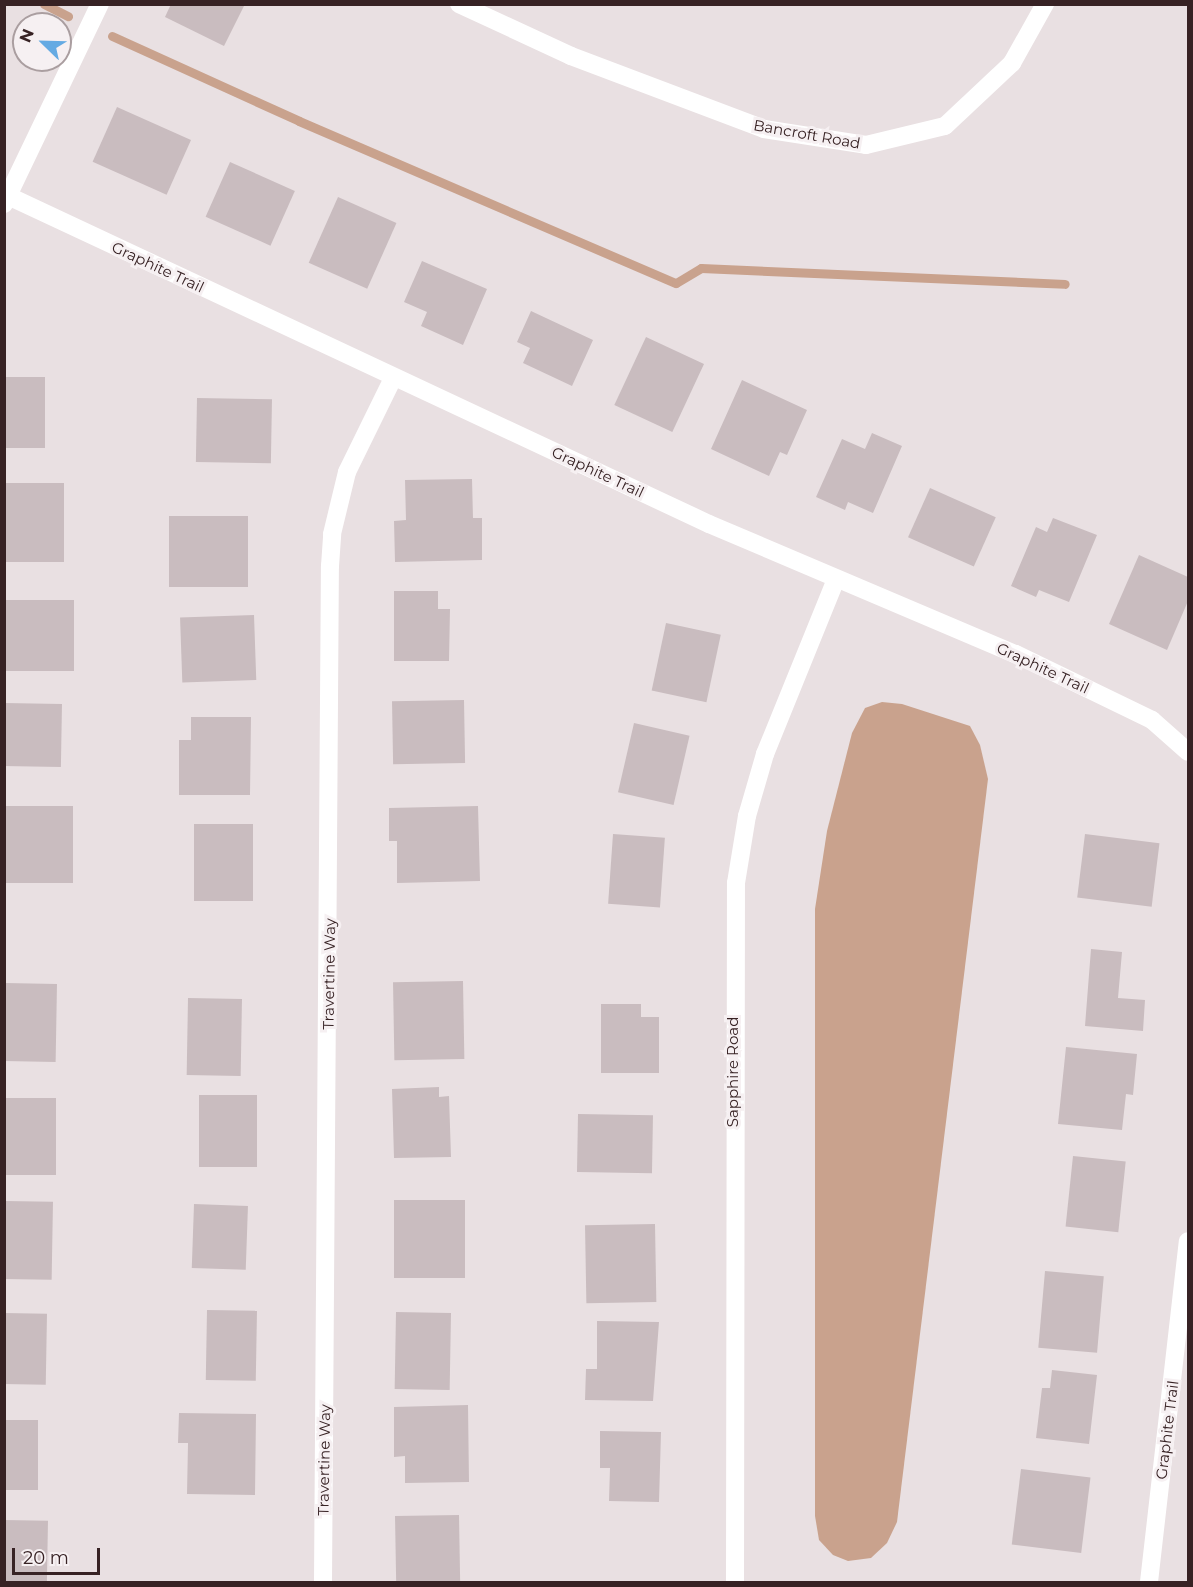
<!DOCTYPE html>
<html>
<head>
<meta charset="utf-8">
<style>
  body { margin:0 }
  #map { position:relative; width:1193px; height:1587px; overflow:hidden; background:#e9e0e2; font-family:Montserrat,sans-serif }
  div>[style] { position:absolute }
  .water>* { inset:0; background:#c9a28d }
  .stream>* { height:9px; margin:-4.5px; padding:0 4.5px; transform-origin:4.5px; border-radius:4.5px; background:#c9a28d }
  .building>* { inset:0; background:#c9bcbf; transform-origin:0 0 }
  .street>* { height:18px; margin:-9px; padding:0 9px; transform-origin:9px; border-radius:9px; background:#fff }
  span { translate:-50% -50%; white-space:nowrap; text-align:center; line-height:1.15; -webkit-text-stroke:6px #f6f0f2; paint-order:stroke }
  .street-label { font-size:15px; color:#372224 }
  .frame { position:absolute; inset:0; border:6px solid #372224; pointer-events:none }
  .north { position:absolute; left:12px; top:12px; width:60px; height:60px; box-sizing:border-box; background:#f6f0f2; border:2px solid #aa9ea0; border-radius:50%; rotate:293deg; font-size:16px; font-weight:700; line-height:24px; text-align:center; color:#372224 }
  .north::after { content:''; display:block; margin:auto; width:21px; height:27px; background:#64aae3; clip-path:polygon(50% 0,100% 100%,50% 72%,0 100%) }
  .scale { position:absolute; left:12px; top:1548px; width:88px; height:27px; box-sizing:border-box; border:3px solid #372224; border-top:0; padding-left:8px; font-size:18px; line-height:21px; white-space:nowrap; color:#372224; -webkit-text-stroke:4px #f6f0f2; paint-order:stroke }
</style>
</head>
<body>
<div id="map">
  <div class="water">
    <div style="clip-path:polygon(882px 702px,902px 704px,970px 726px,980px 745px,988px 779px,897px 1522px,887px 1543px,871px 1558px,848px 1561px,833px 1555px,819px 1540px,815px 1516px,815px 909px,827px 831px,852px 733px,865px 708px)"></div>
  </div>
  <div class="stream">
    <div style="left:44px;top:4px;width:27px;rotate:27deg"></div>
    <div style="left:112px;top:36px;width:205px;rotate:24.4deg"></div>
    <div style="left:299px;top:121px;width:410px;rotate:23.3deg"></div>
    <div style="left:676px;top:283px;width:29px;rotate:-31deg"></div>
    <div style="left:701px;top:268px;width:364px;rotate:2.5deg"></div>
  </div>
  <div class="building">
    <div style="clip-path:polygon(171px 4px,245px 4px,224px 46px,165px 17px)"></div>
    <div style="left:117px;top:107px;width:81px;height:60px;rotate:24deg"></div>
    <div style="left:230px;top:162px;width:71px;height:60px;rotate:24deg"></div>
    <div style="left:338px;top:197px;width:64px;height:72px;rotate:24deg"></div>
    <div style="clip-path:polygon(422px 261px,487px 289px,463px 345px,421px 326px,427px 312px,404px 302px)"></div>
    <div style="clip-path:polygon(531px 311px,593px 340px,572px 386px,523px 363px,530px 348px,517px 342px)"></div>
    <div style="left:646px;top:337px;width:64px;height:75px;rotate:25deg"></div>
    <div style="left:4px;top:377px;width:41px;height:71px"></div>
    <div style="clip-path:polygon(742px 380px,807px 410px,787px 455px,780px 452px,769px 476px,711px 449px)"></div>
    <div style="left:197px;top:398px;width:75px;height:64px;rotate:1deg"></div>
    <div style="clip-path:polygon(872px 433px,902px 446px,873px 513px,848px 502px,845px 510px,816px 497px,842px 439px,865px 449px)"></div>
    <div style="clip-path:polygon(472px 479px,473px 518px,482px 518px,482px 560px,395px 562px,394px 521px,406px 520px,405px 480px)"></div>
    <div style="left:4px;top:483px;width:60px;height:79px"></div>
    <div style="left:930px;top:488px;width:72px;height:54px;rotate:24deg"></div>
    <div style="left:169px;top:516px;width:79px;height:71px"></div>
    <div style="clip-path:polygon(1053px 518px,1097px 535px,1069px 602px,1039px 590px,1036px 597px,1011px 586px,1036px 527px,1047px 532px)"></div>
    <div style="clip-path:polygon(1139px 555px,1188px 577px,1188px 601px,1167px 650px,1109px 624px)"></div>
    <div style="clip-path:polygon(394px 591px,438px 591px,438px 609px,450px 609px,449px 661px,394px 661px)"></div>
    <div style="left:4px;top:600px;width:70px;height:71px"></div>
    <div style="left:254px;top:615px;width:65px;height:74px;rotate:88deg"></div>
    <div style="left:666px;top:623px;width:56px;height:69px;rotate:12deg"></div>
    <div style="left:464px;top:700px;width:63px;height:72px;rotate:89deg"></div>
    <div style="left:4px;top:703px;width:58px;height:63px;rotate:1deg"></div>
    <div style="clip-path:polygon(191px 717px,251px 717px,250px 795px,179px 795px,179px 740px,191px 740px)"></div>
    <div style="left:634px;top:723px;width:57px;height:71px;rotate:13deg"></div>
    <div style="left:4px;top:806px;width:69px;height:77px"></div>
    <div style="clip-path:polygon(478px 806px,480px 881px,397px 883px,397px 841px,389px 841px,389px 808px)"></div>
    <div style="left:194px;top:824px;width:59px;height:77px"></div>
    <div style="left:613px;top:834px;width:52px;height:70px;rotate:4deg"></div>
    <div style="left:1085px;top:834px;width:75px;height:64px;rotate:7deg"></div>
    <div style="clip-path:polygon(1091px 949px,1122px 952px,1118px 998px,1145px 1000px,1143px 1031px,1085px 1026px)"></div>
    <div style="left:463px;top:981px;width:78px;height:70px;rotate:89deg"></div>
    <div style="left:5px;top:983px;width:52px;height:78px;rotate:1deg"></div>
    <div style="left:188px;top:998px;width:54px;height:77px;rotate:1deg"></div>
    <div style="clip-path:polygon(601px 1004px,641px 1004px,641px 1017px,659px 1017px,659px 1073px,601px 1073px)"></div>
    <div style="clip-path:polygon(1066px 1047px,1137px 1054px,1133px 1095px,1126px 1094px,1122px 1130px,1058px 1124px)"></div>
    <div style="clip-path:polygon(439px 1087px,439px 1097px,449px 1096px,451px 1157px,394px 1158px,392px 1089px)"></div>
    <div style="left:257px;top:1095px;width:72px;height:58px;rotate:90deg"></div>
    <div style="left:5px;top:1098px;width:51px;height:77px"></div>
    <div style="left:578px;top:1114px;width:75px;height:58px;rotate:1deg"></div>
    <div style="left:1073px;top:1156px;width:53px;height:71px;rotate:6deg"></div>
    <div style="left:465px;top:1200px;width:78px;height:71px;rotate:90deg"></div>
    <div style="left:5px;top:1201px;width:48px;height:78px;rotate:1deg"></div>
    <div style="left:194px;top:1204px;width:54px;height:64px;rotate:2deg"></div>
    <div style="left:655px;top:1224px;width:78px;height:70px;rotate:89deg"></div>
    <div style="left:1045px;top:1271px;width:59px;height:77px;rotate:5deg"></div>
    <div style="left:207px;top:1310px;width:50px;height:70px;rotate:1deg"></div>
    <div style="left:396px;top:1312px;width:55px;height:77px;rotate:1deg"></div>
    <div style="left:4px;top:1313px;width:43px;height:71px;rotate:1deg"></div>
    <div style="clip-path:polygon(597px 1321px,659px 1322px,653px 1401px,585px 1400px,586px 1369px,597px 1369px)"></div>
    <div style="clip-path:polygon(1052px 1370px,1097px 1375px,1089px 1444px,1036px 1438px,1042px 1388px,1050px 1388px)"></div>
    <div style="clip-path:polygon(468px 1405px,469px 1482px,405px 1483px,405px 1456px,394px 1457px,394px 1407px)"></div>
    <div style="clip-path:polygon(179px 1413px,256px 1414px,255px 1495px,187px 1494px,188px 1443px,178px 1443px)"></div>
    <div style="left:4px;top:1420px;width:34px;height:70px"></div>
    <div style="clip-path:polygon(600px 1431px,661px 1432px,659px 1502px,609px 1501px,610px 1468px,600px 1468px)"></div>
    <div style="left:1021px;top:1469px;width:70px;height:76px;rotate:7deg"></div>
    <div style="left:459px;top:1515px;width:67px;height:64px;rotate:89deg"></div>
    <div style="left:4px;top:1520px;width:44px;height:62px;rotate:1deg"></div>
  </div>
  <div class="street">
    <div style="left:459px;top:4px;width:123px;rotate:24.9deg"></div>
    <div style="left:571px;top:56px;width:206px;rotate:20.7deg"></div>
    <div style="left:764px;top:129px;width:103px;rotate:8.9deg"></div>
    <div style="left:866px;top:145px;width:81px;rotate:-13.5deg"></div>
    <div style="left:945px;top:126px;width:92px;rotate:-43.2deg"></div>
    <div style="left:1012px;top:63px;width:68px;rotate:-60.8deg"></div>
    <div style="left:4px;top:194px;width:778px;rotate:25.08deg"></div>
    <div style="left:709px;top:524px;width:333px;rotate:23deg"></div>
    <div style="left:1016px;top:654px;width:151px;rotate:25.9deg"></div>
    <div style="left:1152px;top:720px;width:48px;rotate:41.6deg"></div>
    <div style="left:4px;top:204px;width:222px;rotate:-64.4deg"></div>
    <div style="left:323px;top:1582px;width:1016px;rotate:-89.61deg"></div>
    <div style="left:330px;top:566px;width:32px;rotate:-86deg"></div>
    <div style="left:332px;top:534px;width:64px;rotate:-76.4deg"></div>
    <div style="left:347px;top:472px;width:105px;rotate:-63.9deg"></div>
    <div style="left:735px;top:1582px;width:699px;rotate:-89.92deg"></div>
    <div style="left:736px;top:883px;width:68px;rotate:-80.7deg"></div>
    <div style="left:747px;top:816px;width:65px;rotate:-73.8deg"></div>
    <div style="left:765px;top:754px;width:189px;rotate:-67.9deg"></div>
    <div style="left:1149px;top:1582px;width:343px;rotate:-83.5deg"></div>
  </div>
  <div class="street-label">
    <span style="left:807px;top:134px;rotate:10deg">Bancroft Road</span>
    <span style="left:158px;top:267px;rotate:25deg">Graphite Trail</span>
    <span style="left:598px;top:472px;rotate:25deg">Graphite Trail</span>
    <span style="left:1043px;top:668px;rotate:25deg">Graphite Trail</span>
    <span style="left:329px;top:974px;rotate:-89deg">Travertine Way</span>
    <span style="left:733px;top:1072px;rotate:-90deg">Sapphire Road</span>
    <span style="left:1167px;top:1430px;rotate:-83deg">Graphite Trail</span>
    <span style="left:324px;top:1460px;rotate:-89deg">Travertine Way</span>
  </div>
  <div class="frame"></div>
  <div class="north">N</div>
  <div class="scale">20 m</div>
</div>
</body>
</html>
